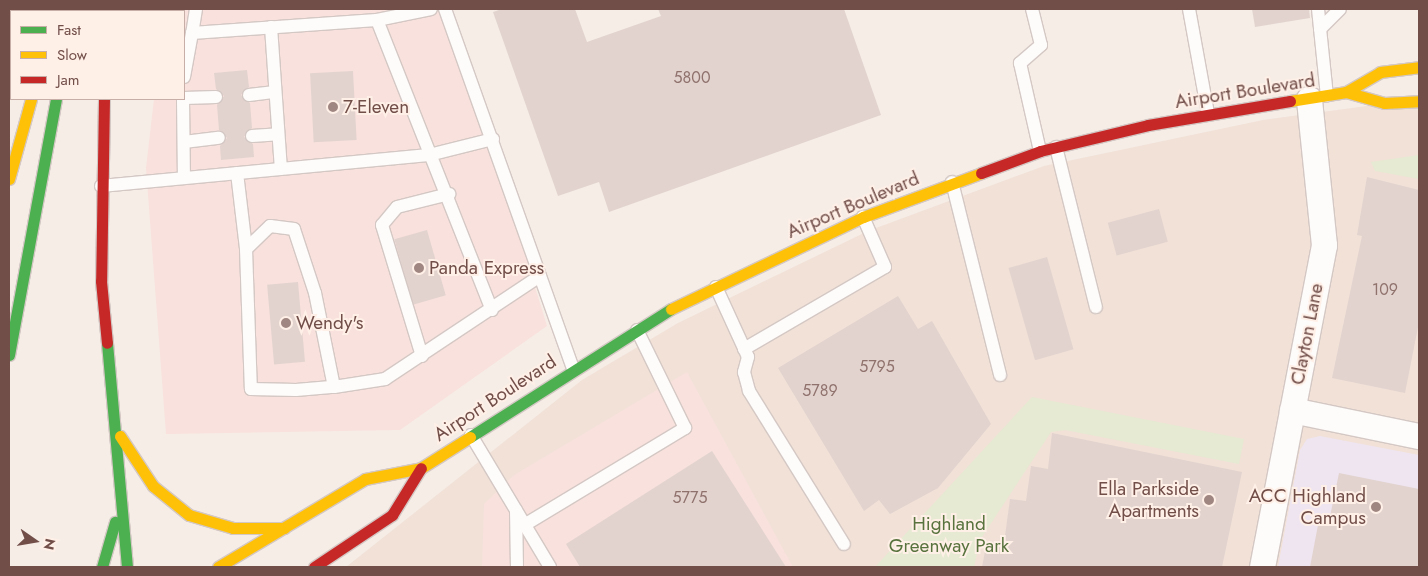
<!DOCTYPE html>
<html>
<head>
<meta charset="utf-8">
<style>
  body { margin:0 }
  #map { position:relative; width:1428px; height:576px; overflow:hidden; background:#f6ede7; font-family:Jost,sans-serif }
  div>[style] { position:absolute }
  .residential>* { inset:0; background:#f1e1d7 }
  .commercial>* { inset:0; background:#f9e1dd }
  .education>* { inset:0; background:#efe5f0 }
  .green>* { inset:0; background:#e6ead2 }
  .building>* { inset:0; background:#e2d3cf; transform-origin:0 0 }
  .roads { filter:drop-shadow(1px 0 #d4c8c4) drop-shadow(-1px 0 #d4c8c4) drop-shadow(0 1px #d4c8c4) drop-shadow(0 -1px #d4c8c4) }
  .lane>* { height:12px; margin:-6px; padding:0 6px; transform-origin:6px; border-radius:6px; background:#fefcfb }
  .street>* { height:25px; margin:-12.5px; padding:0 12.5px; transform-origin:12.5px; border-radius:12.5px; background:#fefcfb }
  .fast>* { height:11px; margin:-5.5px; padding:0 5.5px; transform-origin:5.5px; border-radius:5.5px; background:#4caf50 }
  .slow>* { height:11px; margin:-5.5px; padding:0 5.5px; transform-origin:5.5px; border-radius:5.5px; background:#ffc107 }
  .jam>* { height:11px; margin:-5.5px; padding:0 5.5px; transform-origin:5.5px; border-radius:5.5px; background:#c62828 }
  .dots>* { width:14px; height:14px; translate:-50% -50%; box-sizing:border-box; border:2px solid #fff0e7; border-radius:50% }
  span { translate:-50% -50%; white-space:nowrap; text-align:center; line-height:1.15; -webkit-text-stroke:4px #fff0e7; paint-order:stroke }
  .number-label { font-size:16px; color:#90726d }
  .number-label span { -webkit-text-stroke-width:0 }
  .street-label { font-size:19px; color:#724e49 }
  .poi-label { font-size:19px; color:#724e49 }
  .left { translate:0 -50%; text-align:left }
  .right { translate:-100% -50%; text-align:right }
  .park-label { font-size:19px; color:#59733e }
  .frame { position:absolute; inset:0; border:10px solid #724e49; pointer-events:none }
  .legend { position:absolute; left:10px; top:10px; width:175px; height:90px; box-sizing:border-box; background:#fff0e7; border:1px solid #c7afa8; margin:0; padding:6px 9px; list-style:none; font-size:15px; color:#724e49 }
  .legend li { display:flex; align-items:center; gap:10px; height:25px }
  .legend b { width:25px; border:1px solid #c7afa8 }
  .north { position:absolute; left:10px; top:516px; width:50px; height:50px; -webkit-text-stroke:4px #fff0e7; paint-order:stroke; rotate:103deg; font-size:14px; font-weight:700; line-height:20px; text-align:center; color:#724e49 }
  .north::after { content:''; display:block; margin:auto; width:18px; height:22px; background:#724e49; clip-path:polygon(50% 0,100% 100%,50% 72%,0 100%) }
</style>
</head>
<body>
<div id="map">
  <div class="residential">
    <div style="clip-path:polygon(1419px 99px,1419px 567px,346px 567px,582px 380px,678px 323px,868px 231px,1044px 166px,1263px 120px)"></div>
  </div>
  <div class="commercial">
    <div style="clip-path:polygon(168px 9px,450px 9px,547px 326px,400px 430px,166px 434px,146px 168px,154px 99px,184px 99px,184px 11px)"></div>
    <div style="clip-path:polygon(687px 372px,793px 567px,482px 567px,484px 504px,514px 475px)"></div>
  </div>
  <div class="education">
    <div style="clip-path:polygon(1320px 436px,1419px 455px,1419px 567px,1278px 567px,1300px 450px,1307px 439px)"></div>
  </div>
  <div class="green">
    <div style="clip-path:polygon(1419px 155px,1419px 179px,1375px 171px,1371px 162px)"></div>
    <div style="clip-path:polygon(1032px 397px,1244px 439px,1239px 464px,1065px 430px,1051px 432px,980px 540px,974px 567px,875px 567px)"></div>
  </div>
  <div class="building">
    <div style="clip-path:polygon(502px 9px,575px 9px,587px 42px,661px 16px,658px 9px,844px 9px,881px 115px,609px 212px,599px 182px,558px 196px,493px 12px)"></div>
    <div style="clip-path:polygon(1252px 9px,1309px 9px,1310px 18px,1255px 27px)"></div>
    <div style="clip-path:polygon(247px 70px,249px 87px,241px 95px,250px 103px,252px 128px,244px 137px,253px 144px,254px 157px,221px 160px,220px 146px,227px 138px,219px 130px,217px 105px,224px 96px,216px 89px,214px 73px)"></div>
    <div style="left:353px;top:71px;width:69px;height:43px;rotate:87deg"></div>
    <div style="clip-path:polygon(1367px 177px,1419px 190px,1419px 322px,1405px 393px,1332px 378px,1362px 236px,1357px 235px)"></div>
    <div style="left:1159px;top:209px;width:34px;height:53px;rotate:75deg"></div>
    <div style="left:427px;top:230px;width:68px;height:34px;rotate:74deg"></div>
    <div style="left:1047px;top:257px;width:96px;height:40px;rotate:74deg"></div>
    <div style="left:298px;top:282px;width:80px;height:31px;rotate:85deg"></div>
    <div style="clip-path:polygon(898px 296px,918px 329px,932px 321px,991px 424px,938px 488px,890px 514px,879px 500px,864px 511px,778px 368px)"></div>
    <div style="clip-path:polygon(1052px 433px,1242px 472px,1222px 567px,982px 567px,987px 541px,1004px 543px,1010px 499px,1026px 501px,1031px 466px,1048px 469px)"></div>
    <div style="clip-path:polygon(712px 451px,786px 567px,580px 567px,566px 544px)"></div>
    <div style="clip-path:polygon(1339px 473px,1419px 489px,1419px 567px,1310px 567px,1318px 525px,1328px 526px)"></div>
  </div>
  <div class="roads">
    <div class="lane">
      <div style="left:196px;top:9px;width:24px;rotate:99deg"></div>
      <div style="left:192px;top:33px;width:185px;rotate:-4deg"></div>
      <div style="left:377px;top:20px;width:312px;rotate:68.4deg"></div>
      <div style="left:445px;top:9px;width:381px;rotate:70.4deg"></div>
      <div style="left:1032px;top:9px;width:37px;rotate:76deg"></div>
      <div style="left:1041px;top:45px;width:28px;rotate:139deg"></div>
      <div style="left:1020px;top:63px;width:90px;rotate:77.2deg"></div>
      <div style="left:1189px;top:9px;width:107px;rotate:79.7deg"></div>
      <div style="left:1318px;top:9px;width:87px;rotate:84.1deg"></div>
      <div style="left:377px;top:20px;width:55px;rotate:-11.5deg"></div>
      <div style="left:271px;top:27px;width:142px;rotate:86deg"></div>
      <div style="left:1320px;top:29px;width:28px;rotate:-45deg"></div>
      <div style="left:184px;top:77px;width:45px;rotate:-79.7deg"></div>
      <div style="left:249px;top:95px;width:26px;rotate:-7deg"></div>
      <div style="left:184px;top:98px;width:32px;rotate:-2deg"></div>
      <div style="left:183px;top:99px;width:79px;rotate:89.3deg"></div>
      <div style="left:252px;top:136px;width:26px;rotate:-4deg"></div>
      <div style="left:184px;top:142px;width:35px;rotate:-7deg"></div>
      <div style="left:1056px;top:147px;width:165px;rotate:76deg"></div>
      <div style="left:237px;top:173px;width:77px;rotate:83.2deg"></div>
      <div style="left:952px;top:182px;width:199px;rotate:76deg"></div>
      <div style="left:101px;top:186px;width:329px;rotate:-5.4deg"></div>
      <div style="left:429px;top:155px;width:66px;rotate:-14deg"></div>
      <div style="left:716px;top:287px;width:77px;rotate:65.4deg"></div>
      <div style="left:748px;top:357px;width:16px;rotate:105deg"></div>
      <div style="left:744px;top:372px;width:20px;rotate:75deg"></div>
      <div style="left:749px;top:391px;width:180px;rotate:58.2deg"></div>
      <div style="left:744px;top:349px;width:163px;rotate:-30.2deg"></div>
      <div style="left:885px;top:267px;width:55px;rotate:-113.7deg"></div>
      <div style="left:422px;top:356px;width:137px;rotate:-107deg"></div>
      <div style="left:382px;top:225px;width:23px;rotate:-50deg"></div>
      <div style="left:397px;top:207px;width:54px;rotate:-14deg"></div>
      <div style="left:334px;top:387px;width:96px;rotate:-101.4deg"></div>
      <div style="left:315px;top:293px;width:67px;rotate:-108.2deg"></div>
      <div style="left:294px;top:229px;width:24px;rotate:-173deg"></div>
      <div style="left:270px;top:226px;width:33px;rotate:136deg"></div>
      <div style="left:246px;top:249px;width:140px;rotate:88deg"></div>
      <div style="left:251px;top:389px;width:45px;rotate:1.3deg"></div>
      <div style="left:296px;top:390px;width:38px;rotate:-5deg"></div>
      <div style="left:334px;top:387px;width:52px;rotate:-8.9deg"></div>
      <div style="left:385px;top:379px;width:186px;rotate:-33.6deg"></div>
      <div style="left:471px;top:435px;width:154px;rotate:59.1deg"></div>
      <div style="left:516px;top:510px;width:57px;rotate:89deg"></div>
      <div style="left:526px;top:524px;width:186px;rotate:-31.1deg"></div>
      <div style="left:685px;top:428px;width:109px;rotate:-116.1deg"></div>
    </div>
    <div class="street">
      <div style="left:1292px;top:410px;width:130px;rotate:11.6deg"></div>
      <div style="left:1262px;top:567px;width:328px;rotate:-79.1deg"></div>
      <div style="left:1324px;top:245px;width:147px;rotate:-95.9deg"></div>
    </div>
    <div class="fast">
      <div style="left:62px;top:11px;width:2px;rotate:-63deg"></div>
      <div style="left:86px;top:11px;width:2px;rotate:-63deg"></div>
      <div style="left:119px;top:11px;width:2px;rotate:-63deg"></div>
      <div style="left:107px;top:343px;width:225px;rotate:84.9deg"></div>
      <div style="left:9px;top:355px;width:260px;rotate:-79.6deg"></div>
      <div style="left:470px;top:437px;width:238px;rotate:-32.5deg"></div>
      <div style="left:102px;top:567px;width:47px;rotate:-73.9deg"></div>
    </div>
    <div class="slow">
      <div style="left:1346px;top:92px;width:40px;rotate:16deg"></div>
      <div style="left:1384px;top:103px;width:35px;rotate:-3deg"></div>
      <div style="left:1290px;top:101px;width:57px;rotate:-9.1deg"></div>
      <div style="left:1346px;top:92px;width:39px;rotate:-30deg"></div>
      <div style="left:1380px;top:72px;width:39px;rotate:-7deg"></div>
      <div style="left:9px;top:179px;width:83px;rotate:-74.6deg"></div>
      <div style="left:671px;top:309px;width:213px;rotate:-25.6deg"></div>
      <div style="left:863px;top:217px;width:126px;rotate:-20.4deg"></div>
      <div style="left:120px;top:436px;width:60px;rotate:56.6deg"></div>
      <div style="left:153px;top:486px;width:46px;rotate:38.9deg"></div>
      <div style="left:189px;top:515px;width:46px;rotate:16.5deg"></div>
      <div style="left:233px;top:528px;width:51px"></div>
      <div style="left:218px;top:567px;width:171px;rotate:-30.9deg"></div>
      <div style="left:365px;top:479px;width:57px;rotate:-11.1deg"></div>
      <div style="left:421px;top:468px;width:58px;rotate:-32.3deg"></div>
    </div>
    <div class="jam">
      <div style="left:104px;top:99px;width:182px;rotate:90.9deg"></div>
      <div style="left:101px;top:281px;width:62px;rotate:84.5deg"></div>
      <div style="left:981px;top:173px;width:63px;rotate:-20.4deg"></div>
      <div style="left:1040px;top:151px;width:111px;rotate:-13.5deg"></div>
      <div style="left:1148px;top:125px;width:144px;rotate:-9.6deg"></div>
      <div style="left:314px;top:567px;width:94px;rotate:-33.7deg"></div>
      <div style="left:392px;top:515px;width:55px;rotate:-58.3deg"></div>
    </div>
  </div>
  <div class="dots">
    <div style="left:333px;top:107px;background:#a08680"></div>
    <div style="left:419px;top:268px;background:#a08680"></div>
    <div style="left:286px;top:323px;background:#a08680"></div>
    <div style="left:1209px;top:500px;background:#a08680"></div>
    <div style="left:1376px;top:507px;background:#a08680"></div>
  </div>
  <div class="number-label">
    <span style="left:692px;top:78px">5800</span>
    <span style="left:1385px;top:290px">109</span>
    <span style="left:877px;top:367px">5795</span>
    <span style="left:820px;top:391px">5789</span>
    <span style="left:690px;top:498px">5775</span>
  </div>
  <div class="street-label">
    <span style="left:1245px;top:91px;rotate:-9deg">Airport Boulevard</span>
    <span style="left:853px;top:205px;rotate:-23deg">Airport Boulevard</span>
    <span style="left:1307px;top:334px;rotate:-79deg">Clayton Lane</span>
    <span style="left:495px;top:398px;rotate:-33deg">Airport Boulevard</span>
  </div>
  <div class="poi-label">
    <span class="left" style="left:343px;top:107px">7-Eleven</span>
    <span class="left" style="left:429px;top:268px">Panda Express</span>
    <span class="left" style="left:296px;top:323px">Wendy's</span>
    <span class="right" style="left:1199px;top:500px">Ella Parkside<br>Apartments</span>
    <span class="right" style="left:1366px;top:507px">ACC Highland<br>Campus</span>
  </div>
  <div class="park-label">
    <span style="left:949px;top:535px">Highland<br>Greenway Park</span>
  </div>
  <div class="frame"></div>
  <ul class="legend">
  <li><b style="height:6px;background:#4caf50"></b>Fast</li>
  <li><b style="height:6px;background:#ffc107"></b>Slow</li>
  <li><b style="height:6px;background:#c62828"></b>Jam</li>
  </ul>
  <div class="north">N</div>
</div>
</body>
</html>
